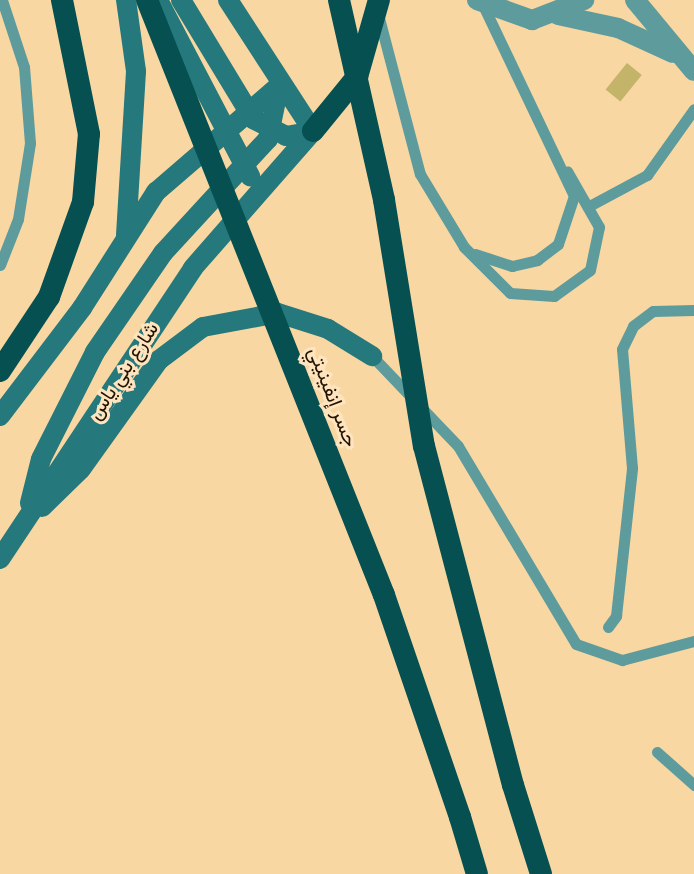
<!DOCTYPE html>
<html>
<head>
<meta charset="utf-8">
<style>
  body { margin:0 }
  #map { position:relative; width:694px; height:874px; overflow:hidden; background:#f8d7a3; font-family:Poppins,Vazirmatn,sans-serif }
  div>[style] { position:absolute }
  .building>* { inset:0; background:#c3b46a; transform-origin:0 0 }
  .service>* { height:11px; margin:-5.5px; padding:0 5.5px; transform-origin:5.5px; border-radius:5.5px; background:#5e9b9d }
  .minor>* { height:20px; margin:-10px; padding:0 10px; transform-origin:10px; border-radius:10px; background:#5e9b9d }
  .secondary>* { height:20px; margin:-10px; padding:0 10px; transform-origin:10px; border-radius:10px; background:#25787b }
  .trunk>* { height:22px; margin:-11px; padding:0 11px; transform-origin:11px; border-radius:11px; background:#065052 }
  .trunk-bridge>* { height:22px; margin:-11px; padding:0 11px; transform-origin:11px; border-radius:11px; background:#065052 }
  span { translate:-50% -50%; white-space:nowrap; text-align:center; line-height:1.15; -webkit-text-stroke:6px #ffe5bf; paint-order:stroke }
  .street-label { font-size:20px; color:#221300 }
</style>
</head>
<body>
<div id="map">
  <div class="building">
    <div style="left:627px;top:63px;width:19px;height:34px;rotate:39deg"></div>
  </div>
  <div class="service">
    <div style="left:379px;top:18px;width:161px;rotate:75.3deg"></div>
    <div style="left:420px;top:174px;width:85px;rotate:58.9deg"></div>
    <div style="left:464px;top:247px;width:65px;rotate:45deg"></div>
    <div style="left:510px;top:293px;width:44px;rotate:3.9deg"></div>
    <div style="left:554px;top:296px;width:44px;rotate:-35.8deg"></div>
    <div style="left:590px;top:270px;width:44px;rotate:-78.2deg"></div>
    <div style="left:599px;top:227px;width:64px;rotate:-119.7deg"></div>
    <div style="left:591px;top:205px;width:64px;rotate:-28.2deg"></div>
    <div style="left:647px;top:175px;width:81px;rotate:-54.5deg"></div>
    <div style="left:475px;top:254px;width:39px;rotate:18deg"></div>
    <div style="left:512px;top:266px;width:26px;rotate:-13deg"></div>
    <div style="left:537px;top:260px;width:26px;rotate:-37deg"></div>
    <div style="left:558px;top:244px;width:51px;rotate:-71.6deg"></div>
    <div style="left:574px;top:196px;width:212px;rotate:-115.5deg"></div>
    <div style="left:0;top:265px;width:49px;rotate:-68.6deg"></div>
    <div style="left:18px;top:219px;width:77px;rotate:-81deg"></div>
    <div style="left:30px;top:143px;width:76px;rotate:-94.5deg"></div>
    <div style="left:24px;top:67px;width:71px;rotate:-108.2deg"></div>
    <div style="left:372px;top:356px;width:124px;rotate:46.3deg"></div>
    <div style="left:458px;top:446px;width:230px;rotate:59.2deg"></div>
    <div style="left:576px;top:644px;width:49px;rotate:19.2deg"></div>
    <div style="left:622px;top:660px;width:74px;rotate:-14.8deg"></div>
    <div style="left:608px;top:627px;width:14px;rotate:-54deg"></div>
    <div style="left:616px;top:616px;width:149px;rotate:-83.8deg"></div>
    <div style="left:632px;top:468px;width:119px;rotate:-94.8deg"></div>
    <div style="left:622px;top:349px;width:25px;rotate:-64deg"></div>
    <div style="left:633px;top:326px;width:25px;rotate:-37deg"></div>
    <div style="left:653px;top:311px;width:41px;rotate:-1.4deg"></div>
    <div style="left:657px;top:752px;width:50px;rotate:41.7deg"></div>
  </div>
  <div class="minor">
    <div style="left:477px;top:0;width:59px;rotate:20deg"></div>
    <div style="left:532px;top:20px;width:56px;rotate:-21deg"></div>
    <div style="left:635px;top:0;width:92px;rotate:50.3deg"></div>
    <div style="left:558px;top:15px;width:61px;rotate:12.2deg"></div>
    <div style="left:618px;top:28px;width:60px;rotate:24.4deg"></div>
  </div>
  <div class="secondary">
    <div style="left:158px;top:0;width:199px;rotate:62.4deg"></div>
    <div style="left:181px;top:0;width:139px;rotate:58.8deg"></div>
    <div style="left:253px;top:119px;width:37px;rotate:27deg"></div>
    <div style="left:286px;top:136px;width:27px;rotate:-10deg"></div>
    <div style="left:228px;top:0;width:156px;rotate:57deg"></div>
    <div style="left:126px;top:235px;width:164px;rotate:-86.5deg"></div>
    <div style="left:136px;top:71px;width:72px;rotate:-98deg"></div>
    <div style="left:0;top:416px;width:136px;rotate:-52.8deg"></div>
    <div style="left:82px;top:308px;width:138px;rotate:-57.5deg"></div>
    <div style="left:156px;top:192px;width:162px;rotate:-40.8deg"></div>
    <div style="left:30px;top:503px;width:45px;rotate:-76deg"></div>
    <div style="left:41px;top:459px;width:120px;rotate:-63.2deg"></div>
    <div style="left:95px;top:352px;width:120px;rotate:-55.5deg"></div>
    <div style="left:163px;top:253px;width:155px;rotate:-47.4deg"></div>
    <div style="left:268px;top:139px;width:54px;rotate:-78.3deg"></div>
    <div style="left:42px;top:507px;width:54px;rotate:-44.3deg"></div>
    <div style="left:81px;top:469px;width:134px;rotate:-54.4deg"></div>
    <div style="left:159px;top:360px;width:55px;rotate:-36.9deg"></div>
    <div style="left:203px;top:327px;width:76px;rotate:-10.6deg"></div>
    <div style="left:278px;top:313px;width:52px;rotate:17.7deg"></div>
    <div style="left:328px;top:329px;width:52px;rotate:31.5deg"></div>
    <div style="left:0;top:559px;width:349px;rotate:-56.4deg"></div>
    <div style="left:193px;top:268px;width:182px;rotate:-48.8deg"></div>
  </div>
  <div class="trunk">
    <div style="left:313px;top:131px;width:70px;rotate:-50.8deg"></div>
    <div style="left:357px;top:77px;width:80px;rotate:-74.1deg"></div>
    <div style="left:0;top:371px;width:89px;rotate:-56.5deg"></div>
    <div style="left:49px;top:297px;width:101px;rotate:-70.3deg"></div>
    <div style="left:83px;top:202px;width:68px;rotate:-85deg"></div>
    <div style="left:89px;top:134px;width:137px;rotate:-101.4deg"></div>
    <div style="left:513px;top:785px;width:93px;rotate:72.5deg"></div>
    <div style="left:460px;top:817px;width:59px;rotate:73.4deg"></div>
  </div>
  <div class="trunk-bridge">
    <div style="left:147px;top:0;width:640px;rotate:68.28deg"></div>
    <div style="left:384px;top:595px;width:235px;rotate:71.1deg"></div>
    <div style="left:339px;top:0;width:205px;rotate:77.3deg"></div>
    <div style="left:384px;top:200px;width:249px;rotate:80.8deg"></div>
    <div style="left:424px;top:446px;width:350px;rotate:75.3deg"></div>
  </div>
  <div class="street-label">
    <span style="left:123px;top:371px;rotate:-57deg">شارع بني ياس</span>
    <span style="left:333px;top:397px;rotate:69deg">جسر إنفينيتي</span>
  </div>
</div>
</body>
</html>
